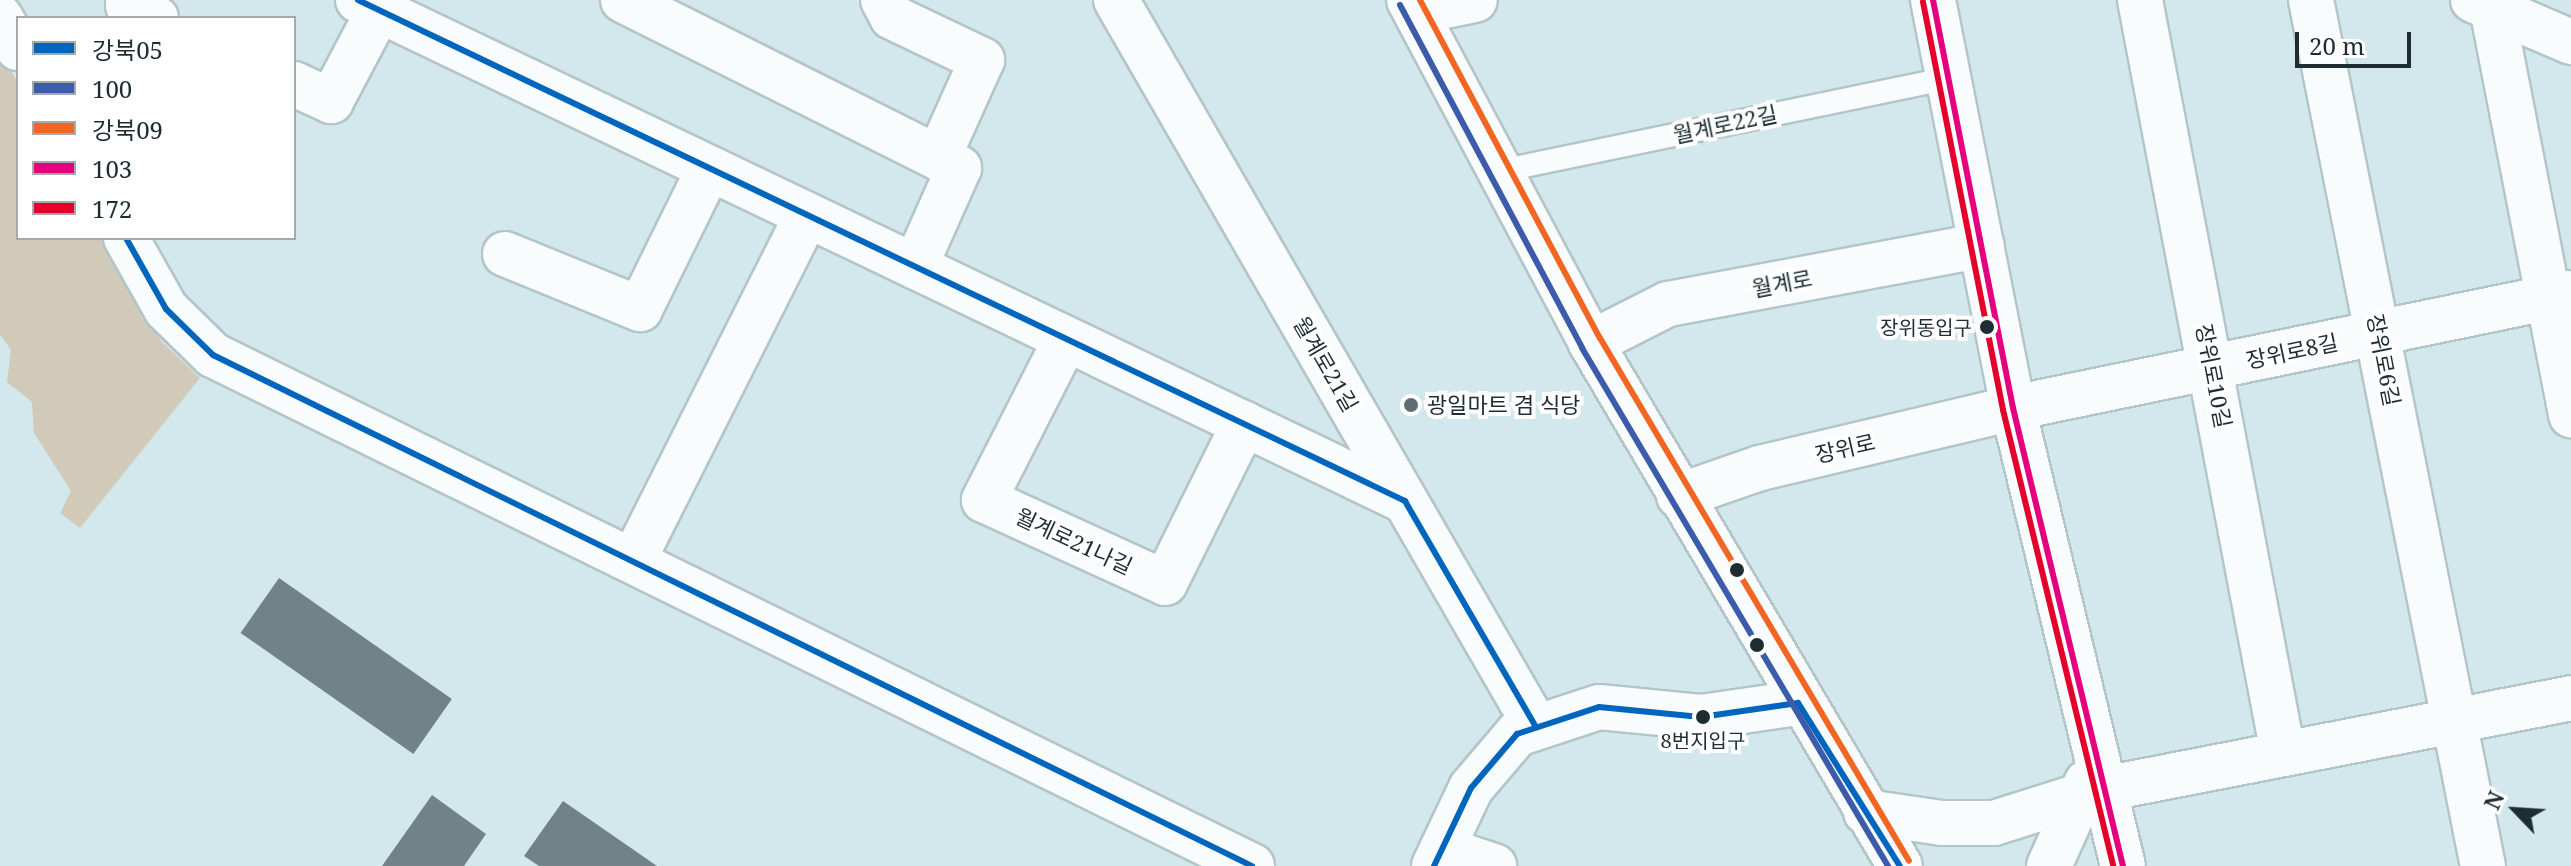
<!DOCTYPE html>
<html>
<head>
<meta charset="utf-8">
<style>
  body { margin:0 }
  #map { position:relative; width:2571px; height:866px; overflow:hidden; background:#d2e8ed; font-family:"Noto Serif","Noto Sans KR",serif }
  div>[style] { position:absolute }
  .green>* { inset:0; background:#d1cab9 }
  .building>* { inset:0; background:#708488; transform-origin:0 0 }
  .roads { filter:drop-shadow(2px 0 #b4c5c9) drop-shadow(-2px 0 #b4c5c9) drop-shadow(0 2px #b4c5c9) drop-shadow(0 -2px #b4c5c9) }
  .service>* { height:22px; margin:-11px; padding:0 11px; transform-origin:11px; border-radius:11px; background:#f8fcfc }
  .minor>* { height:44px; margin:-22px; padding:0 22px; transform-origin:22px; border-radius:22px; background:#f8fcfc }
  .tertiary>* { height:44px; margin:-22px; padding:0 22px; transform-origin:22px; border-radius:22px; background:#f8fcfc }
  .secondary>* { height:44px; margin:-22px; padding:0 22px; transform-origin:22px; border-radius:22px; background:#f8fcfc }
  .bus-1>* { height:6px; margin:-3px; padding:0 3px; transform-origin:3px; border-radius:3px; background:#0065bd }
  .bus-2>* { height:6px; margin:-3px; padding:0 3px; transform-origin:3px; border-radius:3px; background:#3d5bab }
  .bus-3>* { height:6px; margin:-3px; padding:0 3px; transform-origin:3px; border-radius:3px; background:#f26522 }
  .bus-4>* { height:6px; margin:-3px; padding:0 3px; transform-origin:3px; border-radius:3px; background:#e5007d }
  .bus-5>* { height:6px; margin:-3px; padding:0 3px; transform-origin:3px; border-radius:3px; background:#e4002b }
  .dots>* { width:22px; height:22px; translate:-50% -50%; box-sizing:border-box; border:4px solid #fff; border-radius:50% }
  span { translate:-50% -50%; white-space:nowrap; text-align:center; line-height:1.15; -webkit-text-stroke:8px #fff; paint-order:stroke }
  .bus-label { font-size:20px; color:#1d2d31 }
  .right { translate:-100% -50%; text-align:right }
  .street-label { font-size:22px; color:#1d2d31 }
  .poi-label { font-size:22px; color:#1d2d31 }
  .left { translate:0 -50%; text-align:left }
  .legend { position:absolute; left:16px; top:16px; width:280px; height:224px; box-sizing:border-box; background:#fff; border:2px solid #a5abad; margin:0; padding:10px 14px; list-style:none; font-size:24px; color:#1d2d31 }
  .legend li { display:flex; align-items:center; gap:16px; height:40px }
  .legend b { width:40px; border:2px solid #a5abad }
  .north { position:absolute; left:2475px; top:770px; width:80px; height:80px; -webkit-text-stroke:6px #fff; paint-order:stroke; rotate:295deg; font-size:22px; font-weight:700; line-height:32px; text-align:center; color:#1d2d31 }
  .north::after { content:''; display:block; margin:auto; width:28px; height:36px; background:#1d2d31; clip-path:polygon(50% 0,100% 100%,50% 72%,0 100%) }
  .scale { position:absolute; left:2295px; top:32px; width:116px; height:36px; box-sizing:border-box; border:4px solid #1d2d31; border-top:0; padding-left:10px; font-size:24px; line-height:28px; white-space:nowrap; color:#1d2d31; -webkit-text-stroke:6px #fff; paint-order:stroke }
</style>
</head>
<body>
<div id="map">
  <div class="green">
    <div style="clip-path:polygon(0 51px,18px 83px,18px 238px,104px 238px,162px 342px,200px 378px,80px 528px,60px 513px,71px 491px,34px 433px,32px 402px,7px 382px,11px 350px,0 334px)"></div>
  </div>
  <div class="building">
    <div style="left:279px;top:578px;width:211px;height:67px;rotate:35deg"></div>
    <div style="clip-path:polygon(432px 795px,486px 834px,464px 866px,382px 866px)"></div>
    <div style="clip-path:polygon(563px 801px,657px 866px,539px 866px,524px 856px)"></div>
  </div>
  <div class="roads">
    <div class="service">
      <div style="left:1500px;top:171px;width:459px;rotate:-11.7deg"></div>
    </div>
    <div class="minor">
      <div style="left:131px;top:0;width:6px;rotate:121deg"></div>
      <div style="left:128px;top:5px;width:31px;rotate:25deg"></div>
      <div style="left:358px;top:0;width:1161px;rotate:25.57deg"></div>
      <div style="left:623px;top:0;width:376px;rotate:26.6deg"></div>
      <div style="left:959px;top:168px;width:108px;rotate:114deg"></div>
      <div style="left:883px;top:0;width:19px;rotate:62deg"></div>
      <div style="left:892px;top:17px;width:100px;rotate:25.5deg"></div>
      <div style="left:982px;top:60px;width:107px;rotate:114.2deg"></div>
      <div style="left:1116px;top:0;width:840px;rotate:59.98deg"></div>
      <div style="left:2140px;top:0;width:766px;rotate:79.25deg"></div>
      <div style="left:2311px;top:0;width:883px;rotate:78.77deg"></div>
      <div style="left:2473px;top:0;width:107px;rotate:23.2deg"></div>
      <div style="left:2492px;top:8px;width:415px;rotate:79deg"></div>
      <div style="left:1416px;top:12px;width:60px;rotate:-11.5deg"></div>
      <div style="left:0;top:17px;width:36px;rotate:60deg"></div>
      <div style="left:294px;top:84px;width:41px;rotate:24.7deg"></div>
      <div style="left:331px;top:101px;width:103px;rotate:-62.2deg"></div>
      <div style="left:126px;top:238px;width:81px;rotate:60.6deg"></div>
      <div style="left:166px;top:309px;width:66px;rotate:44.4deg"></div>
      <div style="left:213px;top:355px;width:1158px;rotate:26.19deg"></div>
      <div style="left:505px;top:254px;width:146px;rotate:22.2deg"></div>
      <div style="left:640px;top:309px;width:156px;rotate:-63.8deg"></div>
      <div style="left:1066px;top:339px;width:181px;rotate:117deg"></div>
      <div style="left:984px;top:500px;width:199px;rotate:24.6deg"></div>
      <div style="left:1165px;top:583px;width:178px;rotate:-63.6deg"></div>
      <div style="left:1591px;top:343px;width:86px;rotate:-26.9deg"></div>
      <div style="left:1668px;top:304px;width:319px;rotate:-10.6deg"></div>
      <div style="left:1679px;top:496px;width:86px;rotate:-19.1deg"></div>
      <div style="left:1760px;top:468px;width:260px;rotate:-13.3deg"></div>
      <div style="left:2013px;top:408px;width:570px;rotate:-11.65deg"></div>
      <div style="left:633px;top:561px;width:387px;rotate:-63.3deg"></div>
      <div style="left:2109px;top:788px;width:471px;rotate:-11deg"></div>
      <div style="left:1866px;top:812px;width:77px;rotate:8.2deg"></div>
      <div style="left:1942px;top:823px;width:52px"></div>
      <div style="left:1994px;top:823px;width:93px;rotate:-17.5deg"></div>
      <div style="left:1442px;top:849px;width:55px;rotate:18.1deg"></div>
      <div style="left:1434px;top:866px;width:86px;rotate:-64.6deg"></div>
      <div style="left:1471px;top:788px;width:71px;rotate:-49.6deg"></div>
      <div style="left:1517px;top:734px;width:86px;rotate:-18.2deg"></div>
      <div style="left:1599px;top:707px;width:102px;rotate:5.6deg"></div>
      <div style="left:1701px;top:717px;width:98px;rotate:-8.2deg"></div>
      <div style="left:2049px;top:866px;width:92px;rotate:-65.7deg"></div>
    </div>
    <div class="tertiary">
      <div style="left:1933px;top:0;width:416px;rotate:78.9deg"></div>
      <div style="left:2013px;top:408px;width:471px;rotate:76.5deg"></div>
    </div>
    <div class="secondary">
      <div style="left:1409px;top:0;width:388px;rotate:62deg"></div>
      <div style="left:1591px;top:343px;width:607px;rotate:59.42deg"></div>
    </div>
  </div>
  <div class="bus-1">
    <div style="left:358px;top:0;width:1161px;rotate:25.57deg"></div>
    <div style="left:1405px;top:501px;width:261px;rotate:59.9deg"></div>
    <div style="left:126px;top:238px;width:81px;rotate:60.6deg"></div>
    <div style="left:166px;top:309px;width:66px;rotate:44.4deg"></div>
    <div style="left:213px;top:355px;width:1158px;rotate:26.19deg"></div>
    <div style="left:1434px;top:866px;width:86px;rotate:-64.6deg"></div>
    <div style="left:1471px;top:788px;width:71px;rotate:-49.6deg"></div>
    <div style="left:1517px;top:734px;width:86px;rotate:-18.2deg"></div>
    <div style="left:1599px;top:707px;width:102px;rotate:5.6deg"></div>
    <div style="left:1701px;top:717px;width:98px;rotate:-8.2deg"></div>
    <div style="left:1798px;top:703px;width:192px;rotate:58deg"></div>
  </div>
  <div class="bus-2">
    <div style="left:1400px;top:5px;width:388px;rotate:62deg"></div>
    <div style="left:1582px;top:348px;width:602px;rotate:59.43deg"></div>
  </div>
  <div class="bus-3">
    <div style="left:1420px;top:0;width:383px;rotate:62deg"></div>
    <div style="left:1600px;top:338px;width:607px;rotate:59.42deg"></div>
  </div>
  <div class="bus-4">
    <div style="left:1933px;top:0;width:416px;rotate:78.9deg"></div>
    <div style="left:2013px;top:408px;width:471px;rotate:76.5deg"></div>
  </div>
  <div class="bus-5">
    <div style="left:1923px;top:2px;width:416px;rotate:78.9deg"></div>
    <div style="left:2003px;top:410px;width:469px;rotate:76.4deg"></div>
  </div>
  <div class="dots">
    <div style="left:1987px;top:327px;background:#1d2d31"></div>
    <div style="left:1411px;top:405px;background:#5c6e73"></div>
    <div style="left:1737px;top:570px;background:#1d2d31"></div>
    <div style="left:1757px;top:645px;background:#1d2d31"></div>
    <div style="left:1703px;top:717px;background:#1d2d31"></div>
  </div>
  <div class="bus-label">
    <span class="right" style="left:1972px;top:327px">장위동입구</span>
    <span style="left:1703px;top:740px">8번지입구</span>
  </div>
  <div class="street-label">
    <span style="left:1725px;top:124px;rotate:-12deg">월계로22길</span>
    <span style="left:1782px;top:283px;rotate:-11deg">월계로</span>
    <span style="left:2292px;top:351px;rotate:-12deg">장위로8길</span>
    <span style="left:2384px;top:360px;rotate:79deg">장위로6길</span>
    <span style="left:1326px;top:364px;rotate:60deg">월계로21길</span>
    <span style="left:2214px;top:376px;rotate:79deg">장위로10길</span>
    <span style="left:1845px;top:448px;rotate:-13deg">장위로</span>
    <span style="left:1074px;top:541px;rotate:25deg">월계로21나길</span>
  </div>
  <div class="poi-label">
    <span class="left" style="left:1427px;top:405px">광일마트 겸 식당</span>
  </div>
  <ul class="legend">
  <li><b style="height:10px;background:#0065bd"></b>강북05</li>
  <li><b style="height:10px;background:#3d5bab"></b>100</li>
  <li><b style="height:10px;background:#f26522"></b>강북09</li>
  <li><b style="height:10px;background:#e5007d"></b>103</li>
  <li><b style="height:10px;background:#e4002b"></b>172</li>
  </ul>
  <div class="north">N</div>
  <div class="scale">20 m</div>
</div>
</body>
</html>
